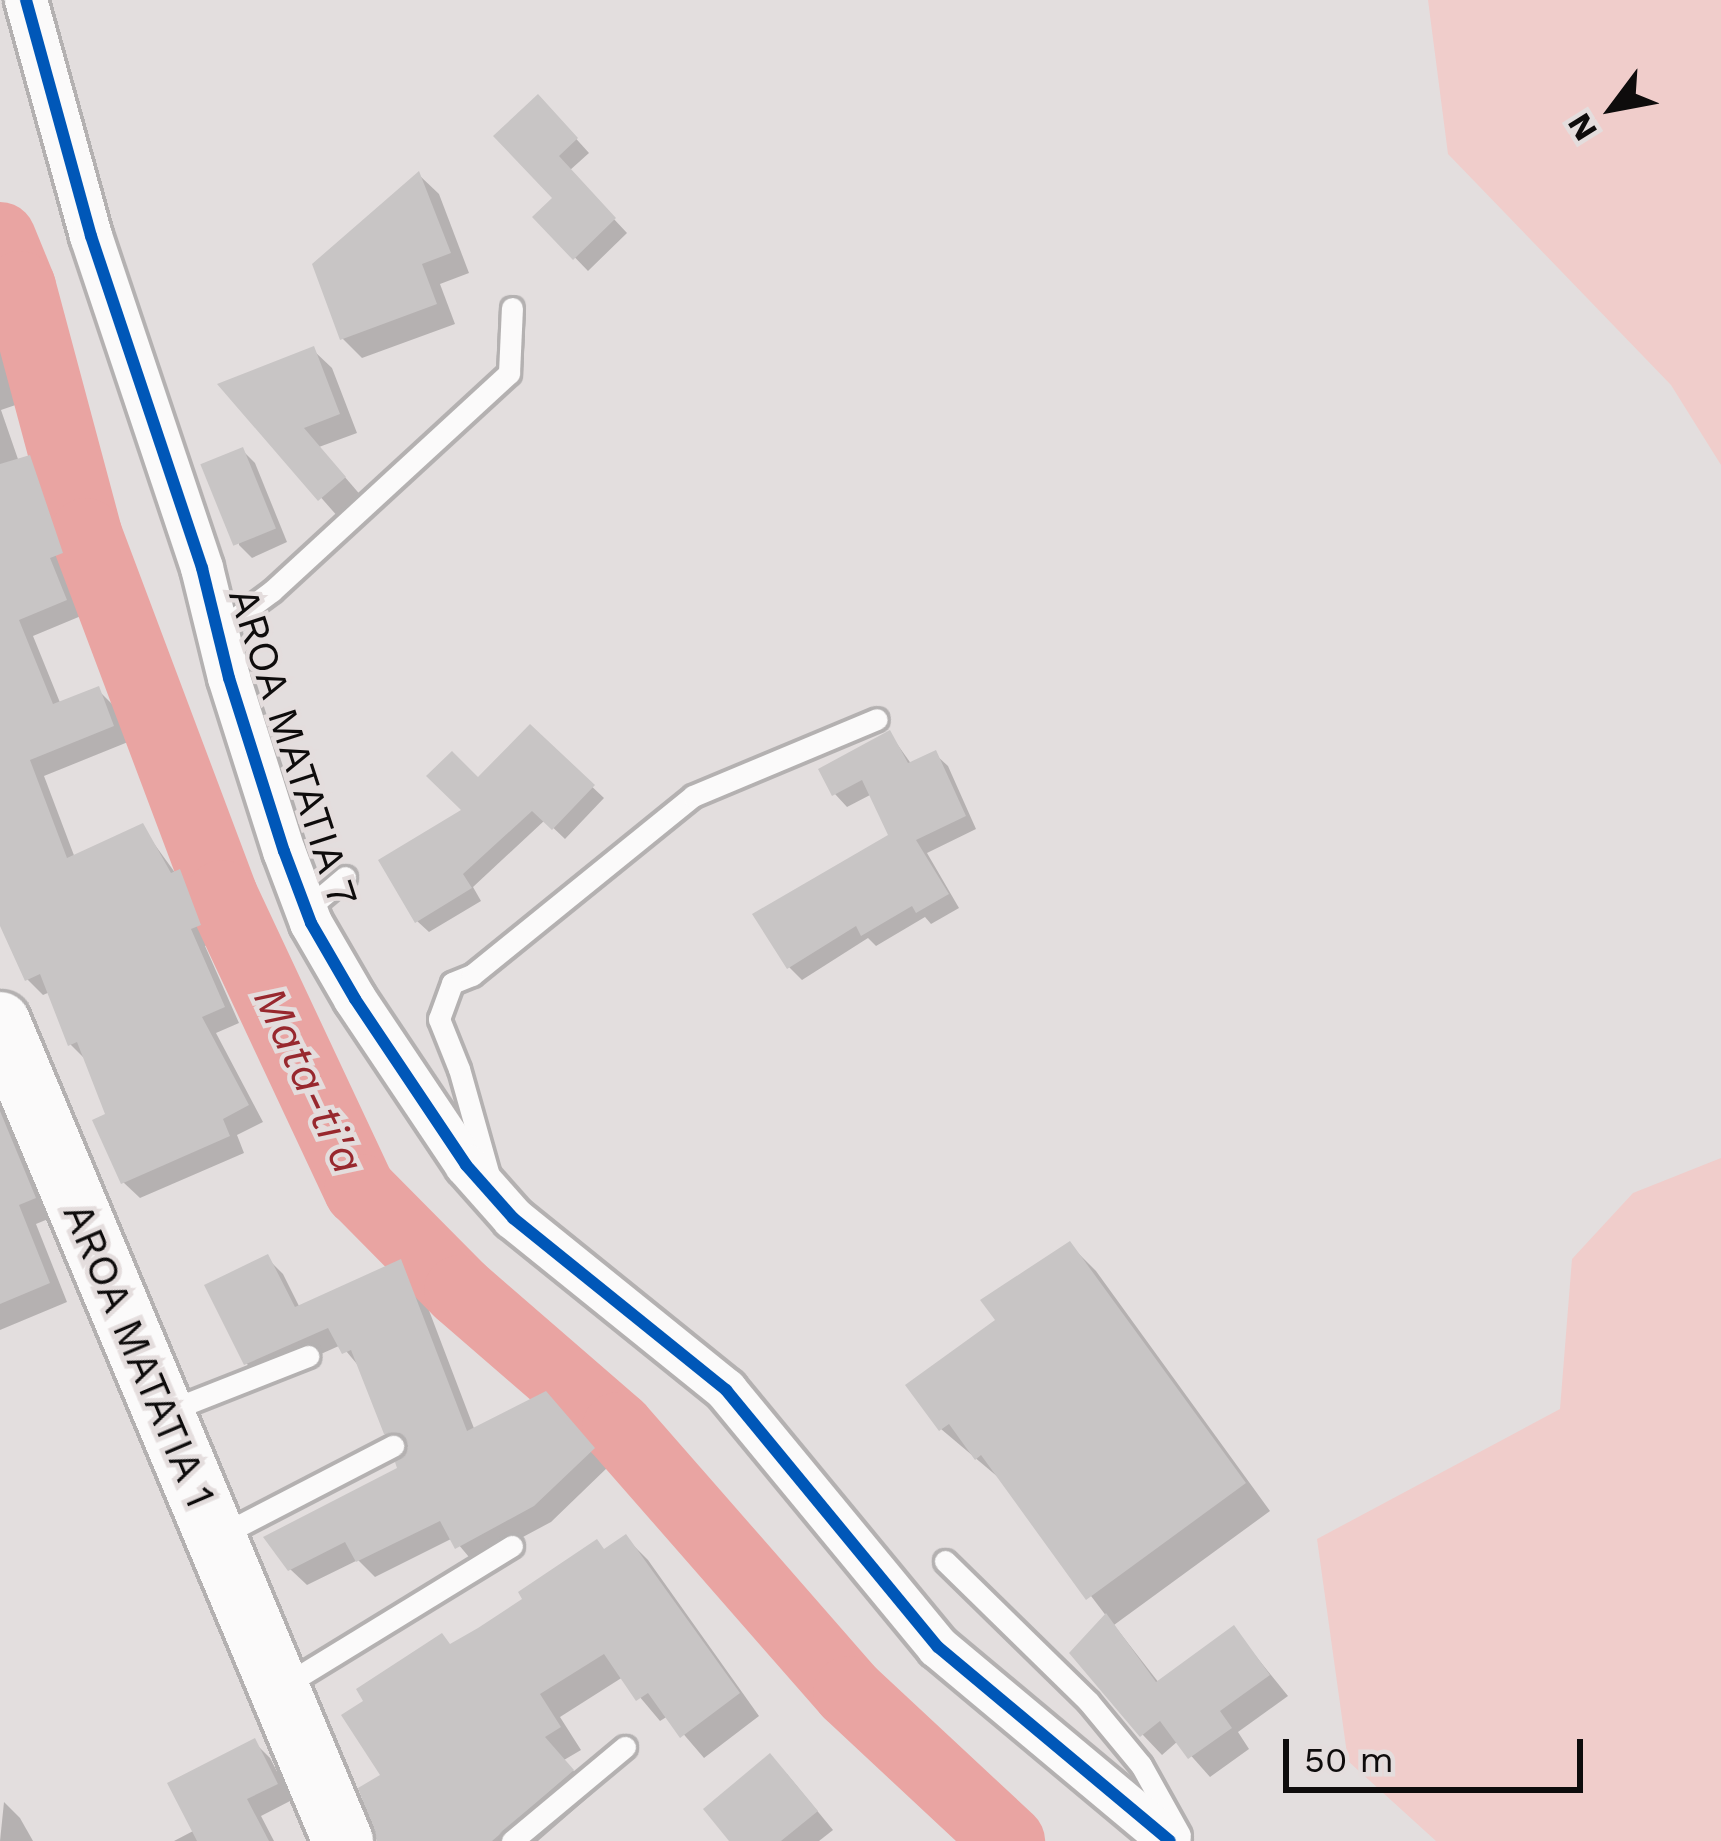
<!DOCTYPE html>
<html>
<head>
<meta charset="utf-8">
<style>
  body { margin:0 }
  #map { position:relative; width:1721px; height:1841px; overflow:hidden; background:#e3dede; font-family:"Work Sans",sans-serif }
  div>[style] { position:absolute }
  .green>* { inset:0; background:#f0cdcb }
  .shadow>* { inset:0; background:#0003 }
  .river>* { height:72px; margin:-36px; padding:0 36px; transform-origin:36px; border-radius:36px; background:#e9a4a2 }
  .building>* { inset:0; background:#c8c5c5; transform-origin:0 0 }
  .roads { filter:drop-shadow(3px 0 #b4b1b1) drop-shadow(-3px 0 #b4b1b1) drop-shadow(0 3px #b4b1b1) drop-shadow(0 -3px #b4b1b1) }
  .lane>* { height:21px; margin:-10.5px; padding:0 10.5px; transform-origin:10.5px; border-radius:10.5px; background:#fbfafa }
  .street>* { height:42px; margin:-21px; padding:0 21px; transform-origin:21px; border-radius:21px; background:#fbfafa }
  .secondary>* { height:60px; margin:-30px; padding:0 30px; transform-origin:30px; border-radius:30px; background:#fbfafa }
  .cycleway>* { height:12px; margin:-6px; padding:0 6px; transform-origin:6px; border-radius:6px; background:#0057b8 }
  span { translate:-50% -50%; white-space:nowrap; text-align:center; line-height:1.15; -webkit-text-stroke:9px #e4dddd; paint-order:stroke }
  .street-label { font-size:42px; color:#0e0c0c }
  .water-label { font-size:45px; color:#98282e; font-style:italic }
  .north { position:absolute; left:1553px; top:48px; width:120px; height:120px; -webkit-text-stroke:9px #e4dddd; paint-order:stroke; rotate:238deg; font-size:33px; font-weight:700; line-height:48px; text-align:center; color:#0e0c0c }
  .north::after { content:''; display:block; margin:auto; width:42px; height:54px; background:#0e0c0c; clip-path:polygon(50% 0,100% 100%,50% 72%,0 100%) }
  .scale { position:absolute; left:1283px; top:1739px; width:300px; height:54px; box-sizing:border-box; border:6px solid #0e0c0c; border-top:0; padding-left:15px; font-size:36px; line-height:42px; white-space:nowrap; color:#0e0c0c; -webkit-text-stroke:9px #e4dddd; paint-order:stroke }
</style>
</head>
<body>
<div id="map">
  <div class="green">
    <div style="clip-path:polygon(1428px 0,1721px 0,1721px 465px,1671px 385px,1448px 154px)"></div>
    <div style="clip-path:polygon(1721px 1158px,1721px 1841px,1436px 1841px,1348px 1761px,1317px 1539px,1560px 1409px,1572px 1259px,1633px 1193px)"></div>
  </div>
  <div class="shadow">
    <div style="clip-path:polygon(551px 111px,589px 153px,569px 171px,627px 233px,588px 271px,536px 217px,556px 198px)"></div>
    <div style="clip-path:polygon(419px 175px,439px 194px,469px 273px,440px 284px,455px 324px,362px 358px,342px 338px)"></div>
    <div style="clip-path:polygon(0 295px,36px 398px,1px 410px,19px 462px,30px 458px,46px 475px,77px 569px,64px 574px,81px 616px,33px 636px,61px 705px,98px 690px,114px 706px,128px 742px,44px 776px,75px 858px,142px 827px,176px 874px,195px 889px,215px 941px,205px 946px,239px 1023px,216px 1033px,263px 1122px,237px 1135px,244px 1153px,140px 1198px,123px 1182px,109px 1116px,88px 1062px,71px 1045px,50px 992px,43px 995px,27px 979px,0 899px)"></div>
    <div style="clip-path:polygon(313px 350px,332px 368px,357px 433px,319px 447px,363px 498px,339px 518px,222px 385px)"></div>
    <div style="clip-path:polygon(242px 450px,255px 463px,287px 542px,252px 558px,239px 545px)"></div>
    <div style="clip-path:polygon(530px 728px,604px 798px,565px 839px,545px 820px,473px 887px,481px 901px,429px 932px,417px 921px,478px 781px)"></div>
    <div style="clip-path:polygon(890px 734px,912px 765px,935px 754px,948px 766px,976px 829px,927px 853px,959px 908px,931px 924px,925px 917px,876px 946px,868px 938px,802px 980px,789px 967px,892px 836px,872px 794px,847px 807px,835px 794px)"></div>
    <div style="clip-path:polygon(0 1107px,12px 1118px,53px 1217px,36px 1224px,67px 1302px,0 1330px)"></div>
    <div style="clip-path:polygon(1070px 1245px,1096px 1271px,1270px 1511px,1114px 1625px,1159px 1683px,1234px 1629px,1288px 1696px,1238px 1732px,1249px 1749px,1210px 1777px,1178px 1741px,1162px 1755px,1143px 1735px,1107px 1617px,1005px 1483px,941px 1429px,999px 1321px)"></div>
    <div style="clip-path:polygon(267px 1258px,283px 1274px,300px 1308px,401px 1263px,417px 1279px,475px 1431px,562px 1412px,609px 1466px,551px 1522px,474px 1563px,453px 1538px,375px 1577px,358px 1560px,307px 1585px,290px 1569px,400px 1470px,407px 1448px,386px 1432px,362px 1370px,341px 1345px,263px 1380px,246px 1363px)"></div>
    <div style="clip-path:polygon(626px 1538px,648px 1560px,759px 1716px,704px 1758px,668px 1716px,660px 1721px,623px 1677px,560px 1717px,581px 1750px,564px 1760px,593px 1793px,538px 1841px,378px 1841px,384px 1776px,452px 1646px)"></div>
    <div style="clip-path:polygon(254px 1742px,270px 1758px,292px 1800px,261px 1816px,274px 1841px,174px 1841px,195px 1830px)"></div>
    <div style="clip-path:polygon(787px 1774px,833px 1830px,819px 1841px,733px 1841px)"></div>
    <div style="clip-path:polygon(4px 1802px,20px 1818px,33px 1841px,0 1841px)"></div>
  </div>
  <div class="river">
    <div style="left:0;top:238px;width:53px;rotate:67.8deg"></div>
    <div style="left:20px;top:287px;width:256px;rotate:75deg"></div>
    <div style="left:86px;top:534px;width:387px;rotate:69.4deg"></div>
    <div style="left:222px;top:896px;width:325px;rotate:64.9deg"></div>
    <div style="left:360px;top:1190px;width:142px;rotate:45.3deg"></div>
    <div style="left:460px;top:1291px;width:209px;rotate:40.9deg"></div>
    <div style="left:618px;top:1428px;width:351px;rotate:48.8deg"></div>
    <div style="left:849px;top:1692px;width:219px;rotate:43deg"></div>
  </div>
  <div class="building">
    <div style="clip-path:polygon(538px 94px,578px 138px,559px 156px,616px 218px,573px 260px,532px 217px,552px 198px,493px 136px)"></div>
    <div style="clip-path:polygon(419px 171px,451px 253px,422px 264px,437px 304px,340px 340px,312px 264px)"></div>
    <div style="clip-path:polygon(314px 346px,340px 414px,304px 428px,346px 477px,318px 501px,217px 384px)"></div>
    <div style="left:243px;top:447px;width:88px;height:46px;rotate:68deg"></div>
    <div style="clip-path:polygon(30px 455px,63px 553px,50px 558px,67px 600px,19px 620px,53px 704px,99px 686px,114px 726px,30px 760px,67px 858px,143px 823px,171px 873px,180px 869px,201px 925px,191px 929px,225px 1007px,202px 1017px,249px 1105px,223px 1119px,230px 1136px,121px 1184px,92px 1120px,105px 1114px,77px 1042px,68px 1046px,40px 974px,25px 981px,0 926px,0 464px)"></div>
    <div style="clip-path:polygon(530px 724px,595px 785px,552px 830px,532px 811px,463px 874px,472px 888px,415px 923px,378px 860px,461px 810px,426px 776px,452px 751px,478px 777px)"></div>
    <div style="clip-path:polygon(890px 730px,908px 763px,936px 750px,966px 816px,916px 840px,949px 894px,916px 913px,912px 906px,861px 936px,856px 926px,787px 969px,752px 914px,888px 835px,862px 780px,832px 796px,818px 769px)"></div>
    <div style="clip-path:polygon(0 1111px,36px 1198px,19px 1205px,50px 1283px,0 1304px)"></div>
    <div style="clip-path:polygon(1070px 1241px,1246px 1483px,1086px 1600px,981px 1455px,975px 1460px,949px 1424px,939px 1431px,905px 1385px,995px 1320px,980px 1300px)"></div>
    <div style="clip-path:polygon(268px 1254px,295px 1307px,401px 1259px,467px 1431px,546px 1391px,595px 1448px,534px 1506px,455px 1549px,440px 1521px,356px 1562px,345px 1542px,288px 1571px,263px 1537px,397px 1468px,395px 1462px,408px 1446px,400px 1433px,384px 1434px,351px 1350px,342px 1354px,328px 1328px,244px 1365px,204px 1285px)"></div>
    <div style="clip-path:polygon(626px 1534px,740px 1693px,680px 1738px,648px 1693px,636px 1701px,604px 1654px,540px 1694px,561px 1727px,545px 1737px,574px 1770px,492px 1841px,377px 1841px,358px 1788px,380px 1775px,341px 1715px,363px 1701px,356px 1689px,442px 1633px,450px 1644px,478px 1628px,522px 1599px,518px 1592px,597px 1539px,604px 1549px)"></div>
    <div style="clip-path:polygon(1106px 1613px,1156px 1682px,1234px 1625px,1270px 1675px,1220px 1711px,1232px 1728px,1188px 1759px,1160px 1721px,1140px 1737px,1069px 1653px)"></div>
    <div style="clip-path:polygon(255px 1738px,278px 1784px,247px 1799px,269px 1841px,197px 1841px,167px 1783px)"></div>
    <div style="clip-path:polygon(770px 1753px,818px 1811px,781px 1841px,729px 1841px,703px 1809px)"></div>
  </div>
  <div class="roads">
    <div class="lane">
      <div style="left:218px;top:631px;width:67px;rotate:-36.5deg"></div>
      <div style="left:272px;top:591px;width:322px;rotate:-42.6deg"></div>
      <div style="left:509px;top:373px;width:65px;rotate:-87.4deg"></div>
      <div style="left:306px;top:910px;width:51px;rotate:-40.2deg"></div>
      <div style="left:490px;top:1179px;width:114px;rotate:-105.7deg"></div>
      <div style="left:459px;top:1069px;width:54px;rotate:-111.8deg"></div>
      <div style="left:439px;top:1019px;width:38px;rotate:-70deg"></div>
      <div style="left:452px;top:983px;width:22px;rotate:-22deg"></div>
      <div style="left:472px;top:975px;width:284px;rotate:-39deg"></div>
      <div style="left:693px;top:796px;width:199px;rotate:-22.7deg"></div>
      <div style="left:166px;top:1412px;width:153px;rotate:-21.5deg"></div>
      <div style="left:221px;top:1535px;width:194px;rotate:-27.4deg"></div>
      <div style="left:945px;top:1561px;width:200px;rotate:44.4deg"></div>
      <div style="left:1088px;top:1701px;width:83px;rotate:50.4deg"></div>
      <div style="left:1141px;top:1765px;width:80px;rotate:60.9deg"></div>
      <div style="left:280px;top:1688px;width:272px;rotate:-31.5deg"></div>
      <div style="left:512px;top:1841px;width:147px;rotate:-39.8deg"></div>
    </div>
    <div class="street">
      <div style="left:26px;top:0;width:245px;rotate:74.6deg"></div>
      <div style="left:91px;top:236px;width:350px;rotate:71.5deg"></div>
      <div style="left:202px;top:568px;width:113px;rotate:76.2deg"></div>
      <div style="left:229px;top:678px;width:182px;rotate:72.4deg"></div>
      <div style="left:284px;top:851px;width:77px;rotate:69.4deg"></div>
      <div style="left:311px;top:923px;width:88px;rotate:59.9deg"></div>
      <div style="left:355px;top:999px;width:200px;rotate:56.2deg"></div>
      <div style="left:466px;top:1165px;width:71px;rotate:48.4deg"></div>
      <div style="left:513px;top:1218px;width:274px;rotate:38.9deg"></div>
      <div style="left:726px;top:1390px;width:333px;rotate:50.5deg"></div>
      <div style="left:938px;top:1647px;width:302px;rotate:39.9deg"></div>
    </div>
    <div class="secondary">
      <div style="left:0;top:1022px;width:888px;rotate:67.28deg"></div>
    </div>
  </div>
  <div class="cycleway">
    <div style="left:26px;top:0;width:245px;rotate:74.6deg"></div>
    <div style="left:91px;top:236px;width:350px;rotate:71.5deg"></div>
    <div style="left:202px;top:568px;width:113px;rotate:76.2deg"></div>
    <div style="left:229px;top:678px;width:182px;rotate:72.4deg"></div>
    <div style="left:284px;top:851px;width:77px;rotate:69.4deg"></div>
    <div style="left:311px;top:923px;width:88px;rotate:59.9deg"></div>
    <div style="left:355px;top:999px;width:200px;rotate:56.2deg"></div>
    <div style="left:466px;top:1165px;width:71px;rotate:48.4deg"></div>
    <div style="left:513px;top:1218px;width:274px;rotate:38.9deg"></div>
    <div style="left:726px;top:1390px;width:333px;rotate:50.5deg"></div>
    <div style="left:938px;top:1647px;width:302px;rotate:39.9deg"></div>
  </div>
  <div class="street-label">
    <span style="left:293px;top:747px;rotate:72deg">AROA MATATIA 7</span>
    <span style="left:139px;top:1355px;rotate:67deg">AROA MATATIA 1</span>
  </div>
  <div class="water-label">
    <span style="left:309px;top:1080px;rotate:65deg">Mata-ti'a</span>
  </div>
  <div class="north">N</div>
  <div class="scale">50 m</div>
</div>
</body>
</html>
